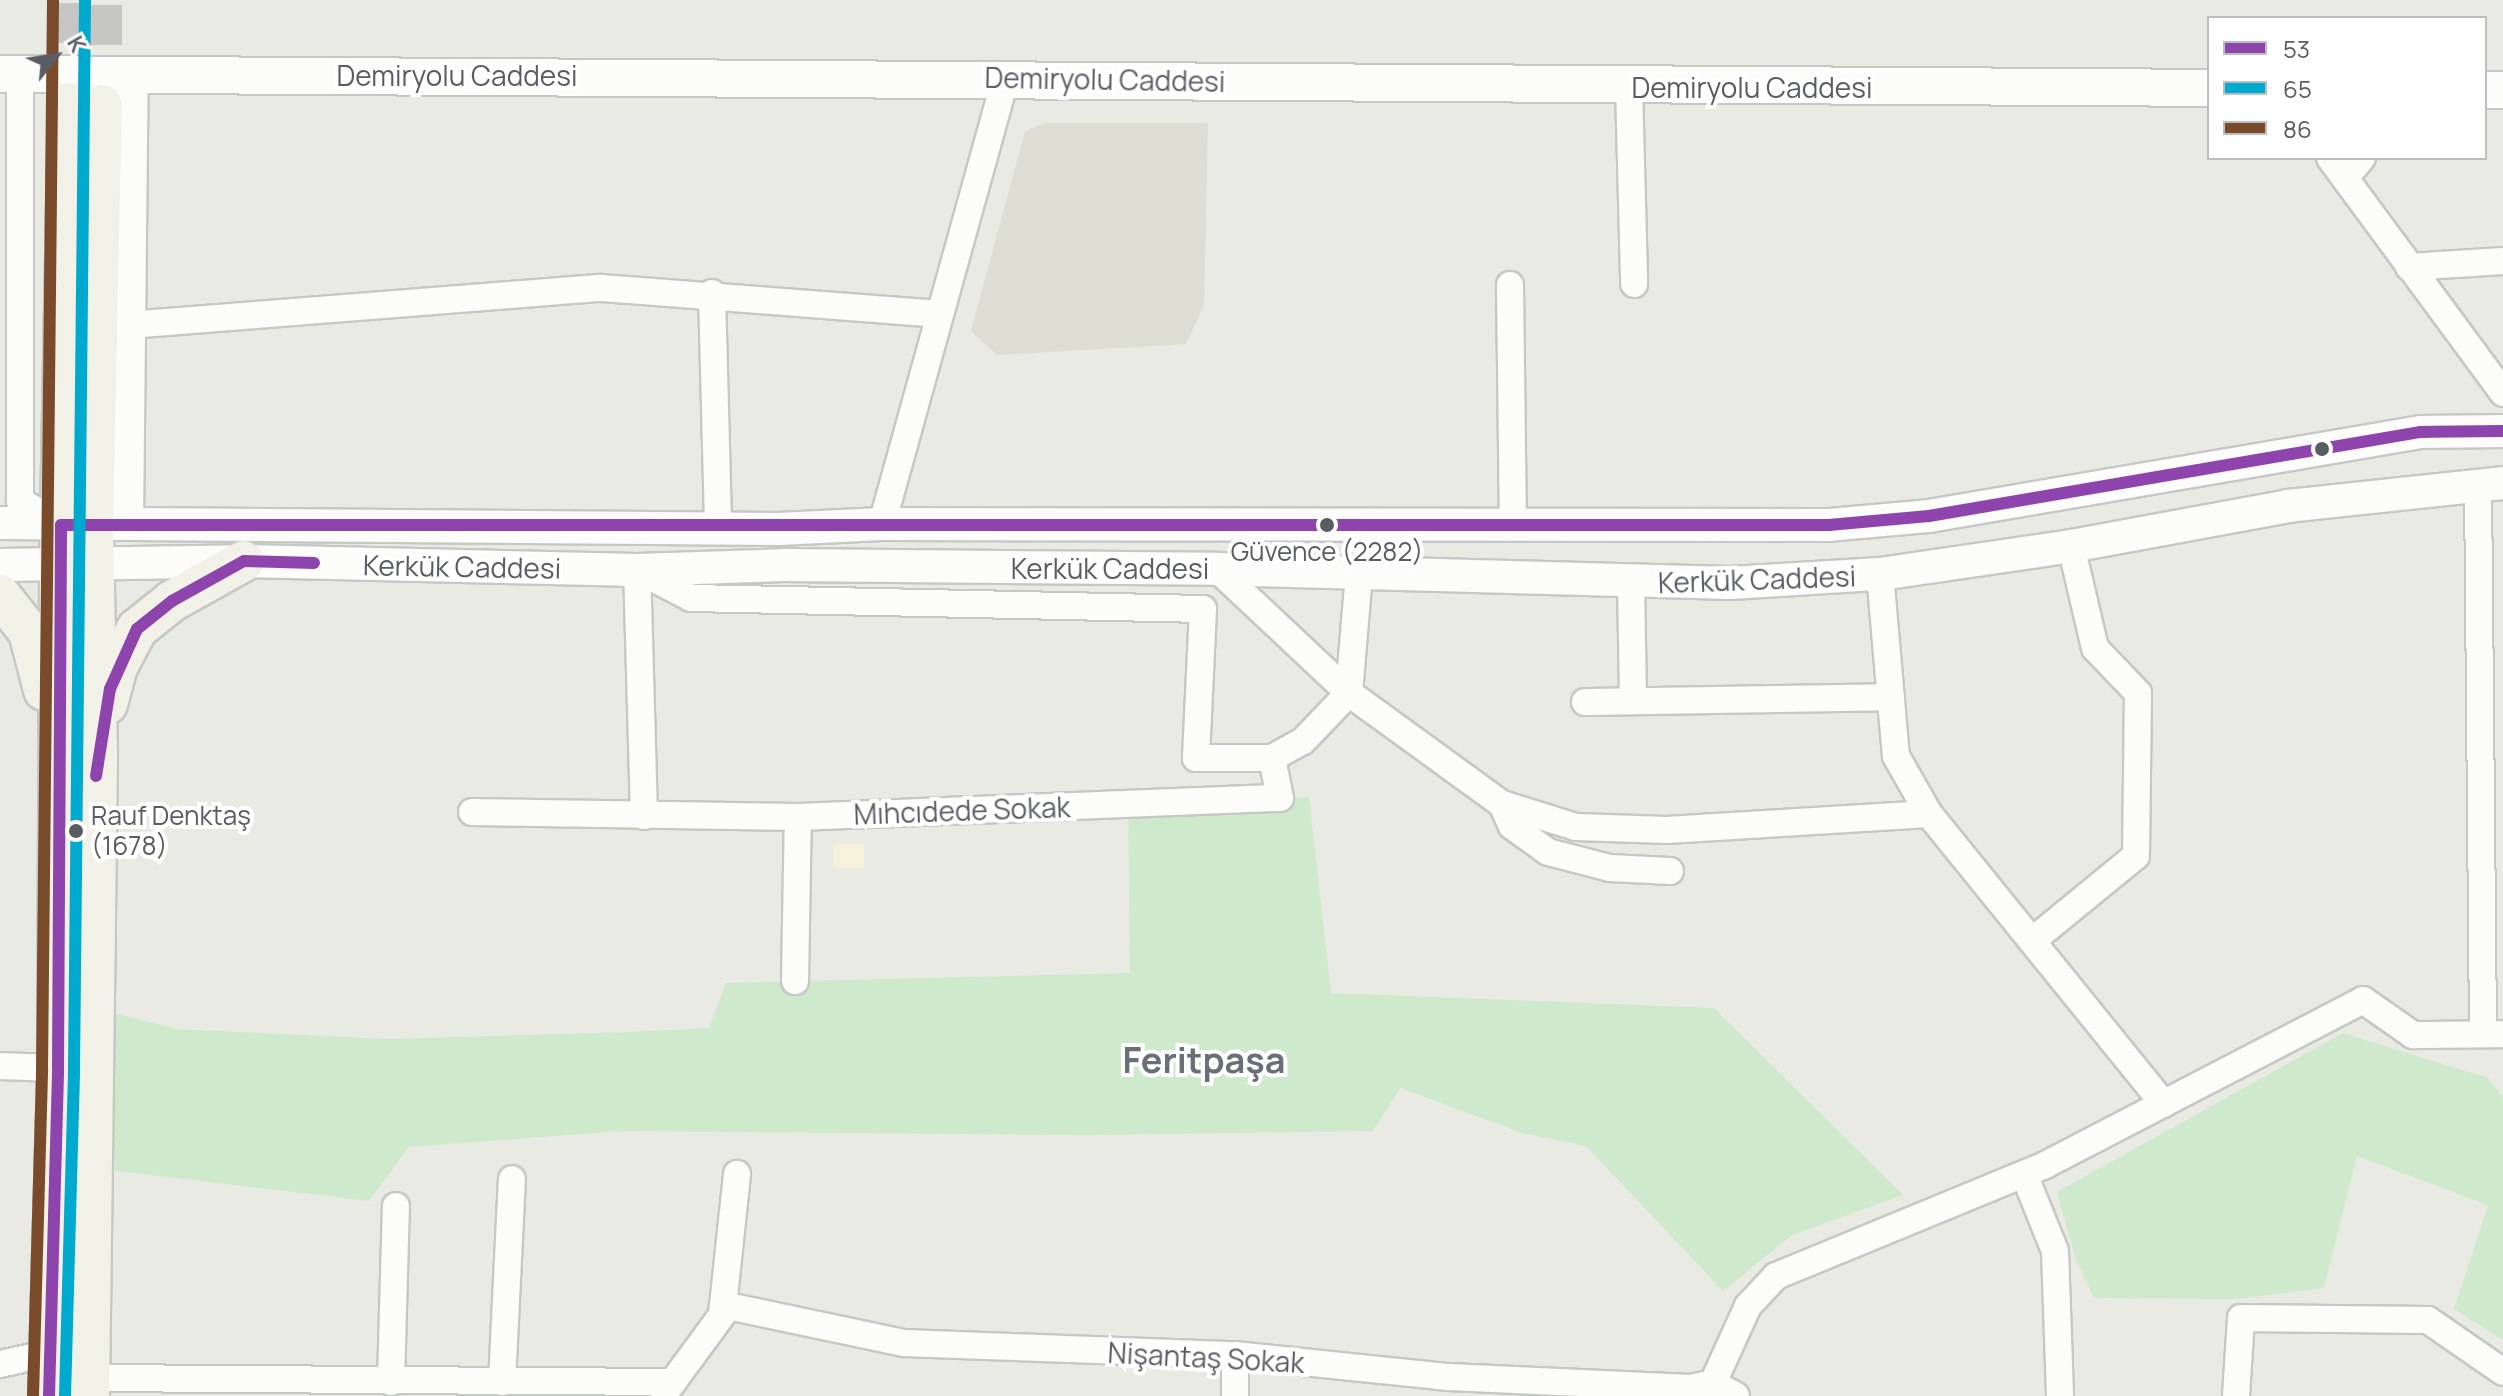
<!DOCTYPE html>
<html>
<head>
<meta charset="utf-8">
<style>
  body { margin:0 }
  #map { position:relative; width:2503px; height:1396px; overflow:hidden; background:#eaeae4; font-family:Manrope,sans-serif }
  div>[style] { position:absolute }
  .commercial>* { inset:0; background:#f6f1db; transform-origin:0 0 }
  .education>* { inset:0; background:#ddddd3 }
  .green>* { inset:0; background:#cfe9cd }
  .primary-tunnel>* { height:40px; margin-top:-20px; transform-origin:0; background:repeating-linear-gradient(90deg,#c6c7c4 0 40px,transparent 0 60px) }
  .roads { filter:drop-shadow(2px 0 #c6c8c6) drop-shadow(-2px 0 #c6c8c6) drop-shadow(0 2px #c6c8c6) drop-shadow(0 -2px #c6c8c6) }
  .minor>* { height:26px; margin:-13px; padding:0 13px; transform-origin:13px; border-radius:13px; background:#fcfcfb }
  .tertiary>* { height:32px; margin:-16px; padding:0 16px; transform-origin:16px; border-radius:16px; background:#fcfcfb }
  .secondary>* { height:36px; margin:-18px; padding:0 18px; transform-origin:18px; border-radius:18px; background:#fcfcfb }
  .primary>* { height:40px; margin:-20px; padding:0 20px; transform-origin:20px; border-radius:20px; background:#f2f1e7 }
  .bus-1>* { height:12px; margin:-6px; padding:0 6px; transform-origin:6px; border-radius:6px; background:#8e44ad }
  .bus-2>* { height:12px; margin:-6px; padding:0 6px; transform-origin:6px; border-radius:6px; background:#00a9ce }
  .bus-3>* { height:12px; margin:-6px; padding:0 6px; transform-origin:6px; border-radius:6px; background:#7a4b2a }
  .dots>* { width:22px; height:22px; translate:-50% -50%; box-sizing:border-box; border:4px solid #fff; border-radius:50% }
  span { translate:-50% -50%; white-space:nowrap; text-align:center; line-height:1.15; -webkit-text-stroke:8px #fff; paint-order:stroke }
  .bus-label { font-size:26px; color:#595d63 }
  .left { translate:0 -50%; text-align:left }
  .street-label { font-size:28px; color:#595d63 }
  .district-label { font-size:36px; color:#6a6f75; font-weight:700 }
  .legend { position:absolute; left:2207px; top:16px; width:280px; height:144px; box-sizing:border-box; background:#fff; border:2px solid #bdbec1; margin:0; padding:10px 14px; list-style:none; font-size:24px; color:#595d63 }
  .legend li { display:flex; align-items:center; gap:16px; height:40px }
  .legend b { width:40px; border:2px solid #bdbec1 }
  .north { position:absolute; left:16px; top:16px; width:80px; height:80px; -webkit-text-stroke:6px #fff; paint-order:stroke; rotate:60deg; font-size:22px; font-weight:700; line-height:32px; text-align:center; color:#595d63 }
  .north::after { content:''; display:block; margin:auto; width:28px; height:36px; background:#595d63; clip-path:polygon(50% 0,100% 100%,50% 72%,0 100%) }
</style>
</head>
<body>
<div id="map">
  <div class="commercial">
    <div style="left:833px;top:844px;width:31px;height:24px"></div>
  </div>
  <div class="education">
    <div style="clip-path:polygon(1045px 123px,1208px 123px,1204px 305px,1186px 344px,997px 355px,971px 331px,1025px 131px)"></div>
  </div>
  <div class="green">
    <div style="clip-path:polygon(1309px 797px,1331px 993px,1714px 1008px,1903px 1195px,1792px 1235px,1723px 1291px,1586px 1146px,1522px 1133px,1400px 1088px,1373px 1131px,1088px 1135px,622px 1131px,409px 1147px,369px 1201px,100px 1169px,110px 1012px,177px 1029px,387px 1039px,628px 1032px,709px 1028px,726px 983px,1130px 973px,1128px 815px)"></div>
    <div style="clip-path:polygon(2343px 1033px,2488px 1078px,2503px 1097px,2503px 1340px,2454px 1309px,2488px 1205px,2357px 1156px,2324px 1288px,2235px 1299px,2094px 1298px,2075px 1257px,2057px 1192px)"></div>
  </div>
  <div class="primary-tunnel">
    <div style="left:69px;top:103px;width:103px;rotate:-90deg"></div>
    <div style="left:102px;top:105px;width:105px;rotate:-90deg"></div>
  </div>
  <div class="roads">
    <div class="minor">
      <div style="left:20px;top:74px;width:427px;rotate:90deg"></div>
      <div style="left:20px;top:501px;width:48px;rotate:30.3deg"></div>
      <div style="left:1629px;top:87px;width:197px;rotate:88.5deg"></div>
      <div style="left:2330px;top:158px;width:292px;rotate:53.6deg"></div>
      <div style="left:2345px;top:178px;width:26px;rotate:-50deg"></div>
      <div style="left:2409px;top:267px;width:94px;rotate:-3.7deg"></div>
      <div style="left:1510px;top:285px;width:242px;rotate:89.3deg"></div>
      <div style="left:712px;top:293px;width:234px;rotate:88.5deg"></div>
      <div style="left:129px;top:325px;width:474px;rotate:-4.5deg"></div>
      <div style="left:602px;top:288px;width:339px;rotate:4.4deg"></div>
      <div style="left:2478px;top:483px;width:550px;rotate:89.48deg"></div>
      <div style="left:882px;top:524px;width:464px;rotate:-74.5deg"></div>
      <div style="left:1217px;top:569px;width:181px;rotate:43.2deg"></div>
      <div style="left:1349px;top:693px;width:189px;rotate:36deg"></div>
      <div style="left:1502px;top:804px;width:77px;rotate:17.3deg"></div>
      <div style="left:1576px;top:827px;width:91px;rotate:1.9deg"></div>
      <div style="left:1667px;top:830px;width:262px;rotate:-3.5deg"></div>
      <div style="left:1929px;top:814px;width:373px;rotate:51deg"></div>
      <div style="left:1880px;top:574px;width:183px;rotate:85deg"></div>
      <div style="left:1896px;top:756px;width:67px;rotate:60.4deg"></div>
      <div style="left:1631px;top:583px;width:116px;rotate:89deg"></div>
      <div style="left:1585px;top:702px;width:306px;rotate:-0.9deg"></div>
      <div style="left:1502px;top:804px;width:24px;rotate:66deg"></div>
      <div style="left:1512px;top:826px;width:44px;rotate:35.8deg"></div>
      <div style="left:1548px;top:852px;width:64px;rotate:14.5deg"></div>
      <div style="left:1610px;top:868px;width:60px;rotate:2.9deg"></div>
      <div style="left:472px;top:812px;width:326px;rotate:0.9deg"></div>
      <div style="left:798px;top:817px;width:482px;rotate:-2.3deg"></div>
      <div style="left:1280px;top:798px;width:41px;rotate:-101.3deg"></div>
      <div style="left:644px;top:816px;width:246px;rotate:-91.6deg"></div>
      <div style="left:637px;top:570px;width:61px;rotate:27.4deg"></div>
      <div style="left:691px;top:598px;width:512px;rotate:1.23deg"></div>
      <div style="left:1203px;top:609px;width:149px;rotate:92.7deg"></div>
      <div style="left:1196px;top:758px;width:76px"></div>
      <div style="left:1272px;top:758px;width:35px;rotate:-29deg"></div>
      <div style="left:1303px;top:741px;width:66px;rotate:-46.2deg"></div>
      <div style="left:1349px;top:693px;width:119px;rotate:-85.2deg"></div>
      <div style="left:2032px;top:941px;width:134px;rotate:-39.3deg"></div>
      <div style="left:2136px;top:856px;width:163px;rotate:-89.3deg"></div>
      <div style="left:2138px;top:693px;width:62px;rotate:-133.7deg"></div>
      <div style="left:2095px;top:648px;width:105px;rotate:-103.2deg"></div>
      <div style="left:795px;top:981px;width:164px;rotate:-89deg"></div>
      <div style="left:0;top:1066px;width:58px;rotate:2deg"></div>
      <div style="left:2024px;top:1174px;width:83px;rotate:68.1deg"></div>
      <div style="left:2055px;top:1251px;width:145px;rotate:88deg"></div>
      <div style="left:723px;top:1305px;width:185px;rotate:11.9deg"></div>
      <div style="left:904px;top:1343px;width:331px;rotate:2.1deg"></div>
      <div style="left:1235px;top:1355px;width:215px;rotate:5.9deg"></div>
      <div style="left:1449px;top:1377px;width:242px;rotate:2.6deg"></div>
      <div style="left:1691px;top:1388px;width:23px;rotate:-13deg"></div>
      <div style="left:1713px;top:1383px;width:85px;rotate:-65.6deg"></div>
      <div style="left:1748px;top:1306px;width:41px;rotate:-47deg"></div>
      <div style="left:1776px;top:1276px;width:291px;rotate:-22.4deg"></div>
      <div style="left:2045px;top:1165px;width:358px;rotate:-27.4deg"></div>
      <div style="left:2363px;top:1000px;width:61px;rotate:35deg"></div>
      <div style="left:2413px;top:1035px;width:90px;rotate:-0.6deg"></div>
      <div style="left:1235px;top:1355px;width:41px;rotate:90deg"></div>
      <div style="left:0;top:1364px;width:51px;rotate:-12.4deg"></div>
      <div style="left:89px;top:1378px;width:584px;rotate:0.39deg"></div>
      <div style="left:391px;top:1382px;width:176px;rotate:-88.4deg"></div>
      <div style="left:502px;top:1382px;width:203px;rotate:-87.2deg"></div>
      <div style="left:1713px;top:1383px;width:26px;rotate:29deg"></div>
      <div style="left:664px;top:1394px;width:98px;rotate:-53.7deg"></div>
      <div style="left:722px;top:1315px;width:142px;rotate:-83.9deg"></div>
      <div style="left:2236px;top:1396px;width:78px;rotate:-86.3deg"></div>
      <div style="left:2241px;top:1318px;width:187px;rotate:0.6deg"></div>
      <div style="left:2428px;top:1320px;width:91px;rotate:34.7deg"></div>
    </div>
    <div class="tertiary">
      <div style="left:0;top:523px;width:779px;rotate:0.44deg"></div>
      <div style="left:779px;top:529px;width:103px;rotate:-2.8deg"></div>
      <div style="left:882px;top:524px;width:947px;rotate:0.06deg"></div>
      <div style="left:1829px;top:525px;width:100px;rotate:-5.1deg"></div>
      <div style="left:1929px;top:516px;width:499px;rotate:-9.7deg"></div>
      <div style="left:2421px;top:432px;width:82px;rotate:-0.7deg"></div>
      <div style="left:127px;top:524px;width:449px;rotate:-89.4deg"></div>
      <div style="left:0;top:565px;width:244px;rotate:-0.9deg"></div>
      <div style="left:244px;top:561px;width:393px;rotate:1.3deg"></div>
      <div style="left:637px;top:570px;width:147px;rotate:-1.9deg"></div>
      <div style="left:784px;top:565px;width:433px;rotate:0.5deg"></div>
      <div style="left:1217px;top:569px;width:514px;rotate:1.56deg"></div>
      <div style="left:1731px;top:583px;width:149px;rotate:-3.5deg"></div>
      <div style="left:1880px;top:574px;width:193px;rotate:-8.3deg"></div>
      <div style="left:2071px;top:546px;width:221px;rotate:-10.4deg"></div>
      <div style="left:2288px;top:506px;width:216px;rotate:-6.1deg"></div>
    </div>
    <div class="secondary">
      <div style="left:0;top:74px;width:2209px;rotate:0.36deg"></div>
      <div style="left:2485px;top:90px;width:18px"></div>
    </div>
    <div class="primary">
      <div style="left:0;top:595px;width:47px;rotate:51.9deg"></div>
      <div style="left:29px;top:632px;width:60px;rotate:75.5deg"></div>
      <div style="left:107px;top:704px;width:38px;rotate:-75deg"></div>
      <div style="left:117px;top:667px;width:43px;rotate:-62.2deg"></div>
      <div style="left:137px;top:629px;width:45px;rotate:-38.7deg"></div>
      <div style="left:172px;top:601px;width:82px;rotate:-29.1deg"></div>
      <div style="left:49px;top:1396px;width:328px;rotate:-88.4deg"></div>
      <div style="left:58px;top:1068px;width:502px;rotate:-89.77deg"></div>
      <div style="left:60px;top:566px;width:463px;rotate:-88.9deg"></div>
      <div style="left:89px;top:1396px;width:641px;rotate:-89.28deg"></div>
      <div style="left:97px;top:755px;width:231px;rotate:-91deg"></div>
      <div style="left:93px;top:524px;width:419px;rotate:-88.8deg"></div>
    </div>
  </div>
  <div class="bus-1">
    <div style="left:96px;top:776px;width:88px;rotate:-80.9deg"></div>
    <div style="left:110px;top:689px;width:66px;rotate:-65.8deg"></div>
    <div style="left:137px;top:629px;width:45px;rotate:-38.7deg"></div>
    <div style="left:172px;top:601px;width:82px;rotate:-29.1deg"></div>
    <div style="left:244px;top:561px;width:70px;rotate:1.6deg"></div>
    <div style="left:49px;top:1396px;width:328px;rotate:-88.4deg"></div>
    <div style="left:58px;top:1068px;width:543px;rotate:-89.68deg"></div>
    <div style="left:61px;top:525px;width:1768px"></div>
    <div style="left:1829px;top:525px;width:100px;rotate:-5.1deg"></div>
    <div style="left:1929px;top:516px;width:499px;rotate:-9.7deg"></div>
    <div style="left:2421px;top:432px;width:82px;rotate:-0.7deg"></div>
  </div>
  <div class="bus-2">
    <div style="left:65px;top:1396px;width:328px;rotate:-88.4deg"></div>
    <div style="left:74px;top:1068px;width:1068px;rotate:-89.41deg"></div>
  </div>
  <div class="bus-3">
    <div style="left:33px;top:1396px;width:328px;rotate:-88.4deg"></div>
    <div style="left:42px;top:1068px;width:1068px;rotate:-89.41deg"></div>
  </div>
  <div class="dots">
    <div style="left:2322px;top:449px;background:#595d63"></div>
    <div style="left:1327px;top:525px;background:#595d63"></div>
    <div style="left:76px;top:831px;background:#595d63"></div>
  </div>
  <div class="bus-label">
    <span style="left:1327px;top:552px">Güvence (2282)</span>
    <span class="left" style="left:91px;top:831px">Rauf Denktaş<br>(1678)</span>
  </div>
  <div class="street-label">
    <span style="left:457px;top:75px">Demiryolu Caddesi</span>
    <span style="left:1105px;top:79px;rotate:1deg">Demiryolu Caddesi</span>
    <span style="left:1752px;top:87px">Demiryolu Caddesi</span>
    <span style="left:462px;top:566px;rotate:1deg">Kerkük Caddesi</span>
    <span style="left:1110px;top:568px">Kerkük Caddesi</span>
    <span style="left:1757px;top:579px;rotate:-2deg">Kerkük Caddesi</span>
    <span style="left:962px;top:810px;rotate:-2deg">Mıhcıdede Sokak</span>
    <span style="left:1206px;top:1357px;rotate:3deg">Nişantaş Sokak</span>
  </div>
  <div class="district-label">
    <span style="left:1204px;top:1060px">Feritpaşa</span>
  </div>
  <ul class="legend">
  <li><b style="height:10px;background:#8e44ad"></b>53</li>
  <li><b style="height:10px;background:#00a9ce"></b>65</li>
  <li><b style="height:10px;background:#7a4b2a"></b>86</li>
  </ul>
  <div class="north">K</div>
</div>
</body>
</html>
